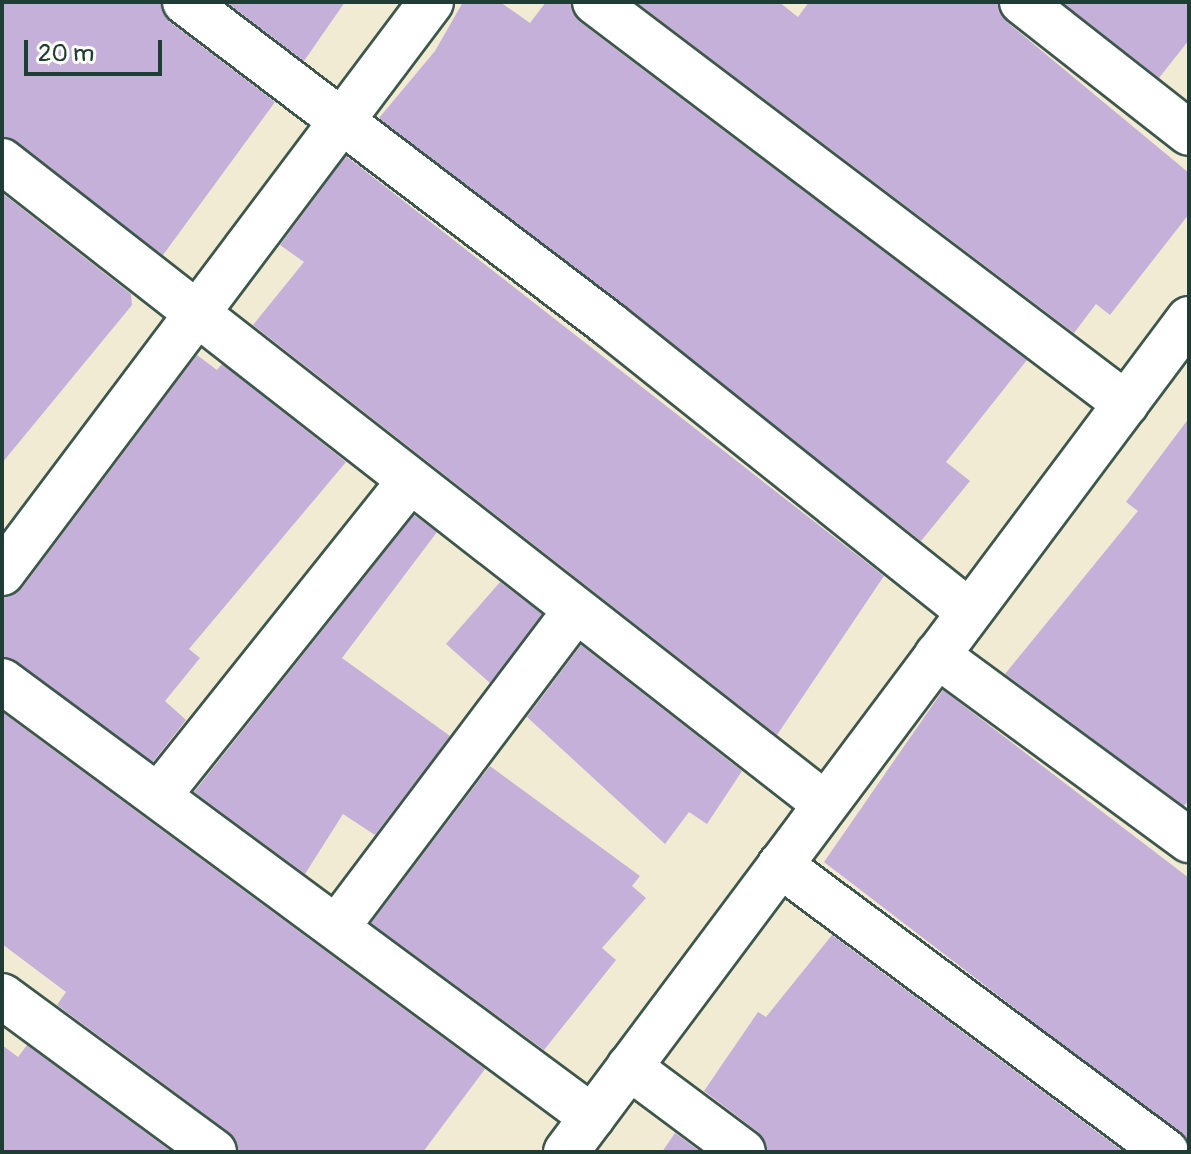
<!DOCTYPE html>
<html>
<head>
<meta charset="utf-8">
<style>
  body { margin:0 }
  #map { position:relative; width:1191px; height:1154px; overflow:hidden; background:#f1ebd3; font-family:Pangolin,sans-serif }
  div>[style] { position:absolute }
  .building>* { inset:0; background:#c5b0da }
  .roads { filter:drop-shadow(2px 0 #3e574c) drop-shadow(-2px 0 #3e574c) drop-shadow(0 2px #3e574c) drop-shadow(0 -2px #3e574c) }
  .minor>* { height:44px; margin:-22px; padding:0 22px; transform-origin:22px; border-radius:22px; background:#fff }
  span { translate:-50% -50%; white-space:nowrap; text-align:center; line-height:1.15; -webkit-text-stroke:8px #fdfcf7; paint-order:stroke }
  .frame { position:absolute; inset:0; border:4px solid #1f3d34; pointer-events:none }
  .scale { position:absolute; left:24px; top:40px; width:138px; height:36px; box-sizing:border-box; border:4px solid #1f3d34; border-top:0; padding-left:10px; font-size:24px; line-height:28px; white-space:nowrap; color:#1f3d34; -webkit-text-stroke:6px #fdfcf7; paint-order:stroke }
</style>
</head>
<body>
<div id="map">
  <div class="building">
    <div style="clip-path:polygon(2px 2px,161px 2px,170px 22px,275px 102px,163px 255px,2px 137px)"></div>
    <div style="clip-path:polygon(226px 2px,345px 2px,304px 61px)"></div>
    <div style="clip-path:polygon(463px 2px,500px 2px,530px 23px,546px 2px,571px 2px,580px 22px,1027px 360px,946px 462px,970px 481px,921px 541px,379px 118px,435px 51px)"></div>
    <div style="clip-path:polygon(636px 2px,779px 2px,798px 17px,809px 2px,998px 2px,1007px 22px,1189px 173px,1189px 214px,1110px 315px,1096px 304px,1074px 333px)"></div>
    <div style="clip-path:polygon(1062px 2px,1189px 2px,1189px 40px,1159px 78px)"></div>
    <div style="clip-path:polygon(346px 156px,884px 576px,777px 735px,253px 325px,304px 262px,280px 245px)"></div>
    <div style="clip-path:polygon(2px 193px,131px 294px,132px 305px,2px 463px)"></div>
    <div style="clip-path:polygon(197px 355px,217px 370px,222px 364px,346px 462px,189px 649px,200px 658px,165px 701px,186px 720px,153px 762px,2px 656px,2px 598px,22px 588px)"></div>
    <div style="clip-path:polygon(1189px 418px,1189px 800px,1184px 806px,1005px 674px,1138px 511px,1126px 502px)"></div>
    <div style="clip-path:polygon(414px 515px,437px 532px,342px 658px,450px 736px,375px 835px,343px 814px,305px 874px,194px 792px)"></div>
    <div style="clip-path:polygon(500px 582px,542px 614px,490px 683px,446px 644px)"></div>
    <div style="clip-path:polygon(581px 645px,742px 771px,707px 824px,689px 812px,665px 844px,527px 717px)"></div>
    <div style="clip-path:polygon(943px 690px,1189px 878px,1189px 1142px,824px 862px)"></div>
    <div style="clip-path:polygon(2px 712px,485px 1069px,423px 1152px,239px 1152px,229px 1132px,57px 1005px,66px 992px,2px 944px)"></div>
    <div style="clip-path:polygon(490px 766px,640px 876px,632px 886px,646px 898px,602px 948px,616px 960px,544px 1050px,371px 923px)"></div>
    <div style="clip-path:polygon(832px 935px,1124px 1152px,768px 1152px,758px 1132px,704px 1091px,758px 1012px,766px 1017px)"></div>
    <div style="clip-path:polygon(2px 1045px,18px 1057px,27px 1045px,172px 1152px,2px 1152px)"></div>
    <div style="clip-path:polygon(675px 1133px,701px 1152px,662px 1152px)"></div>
  </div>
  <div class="roads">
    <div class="minor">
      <div style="left:185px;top:2px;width:534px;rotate:37.23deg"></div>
      <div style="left:610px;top:325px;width:458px;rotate:38.6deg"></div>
      <div style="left:595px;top:2px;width:666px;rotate:37.13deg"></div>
      <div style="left:1022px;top:2px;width:212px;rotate:38.1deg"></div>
      <div style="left:2px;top:161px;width:1044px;rotate:38deg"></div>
      <div style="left:2px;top:573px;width:714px;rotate:-53.08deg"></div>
      <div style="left:937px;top:655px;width:313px;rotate:36.3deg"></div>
      <div style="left:2px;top:681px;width:734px;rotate:36.46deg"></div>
      <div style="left:159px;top:795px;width:399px;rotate:-51.4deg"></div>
      <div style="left:780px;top:865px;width:481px;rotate:36.6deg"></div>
      <div style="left:337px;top:927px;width:393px;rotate:-53deg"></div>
      <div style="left:2px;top:996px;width:263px;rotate:36.3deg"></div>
      <div style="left:629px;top:1067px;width:142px;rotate:36.7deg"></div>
      <div style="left:566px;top:1152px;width:1040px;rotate:-53.21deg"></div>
    </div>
  </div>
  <div class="frame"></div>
  <div class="scale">20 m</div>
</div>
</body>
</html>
